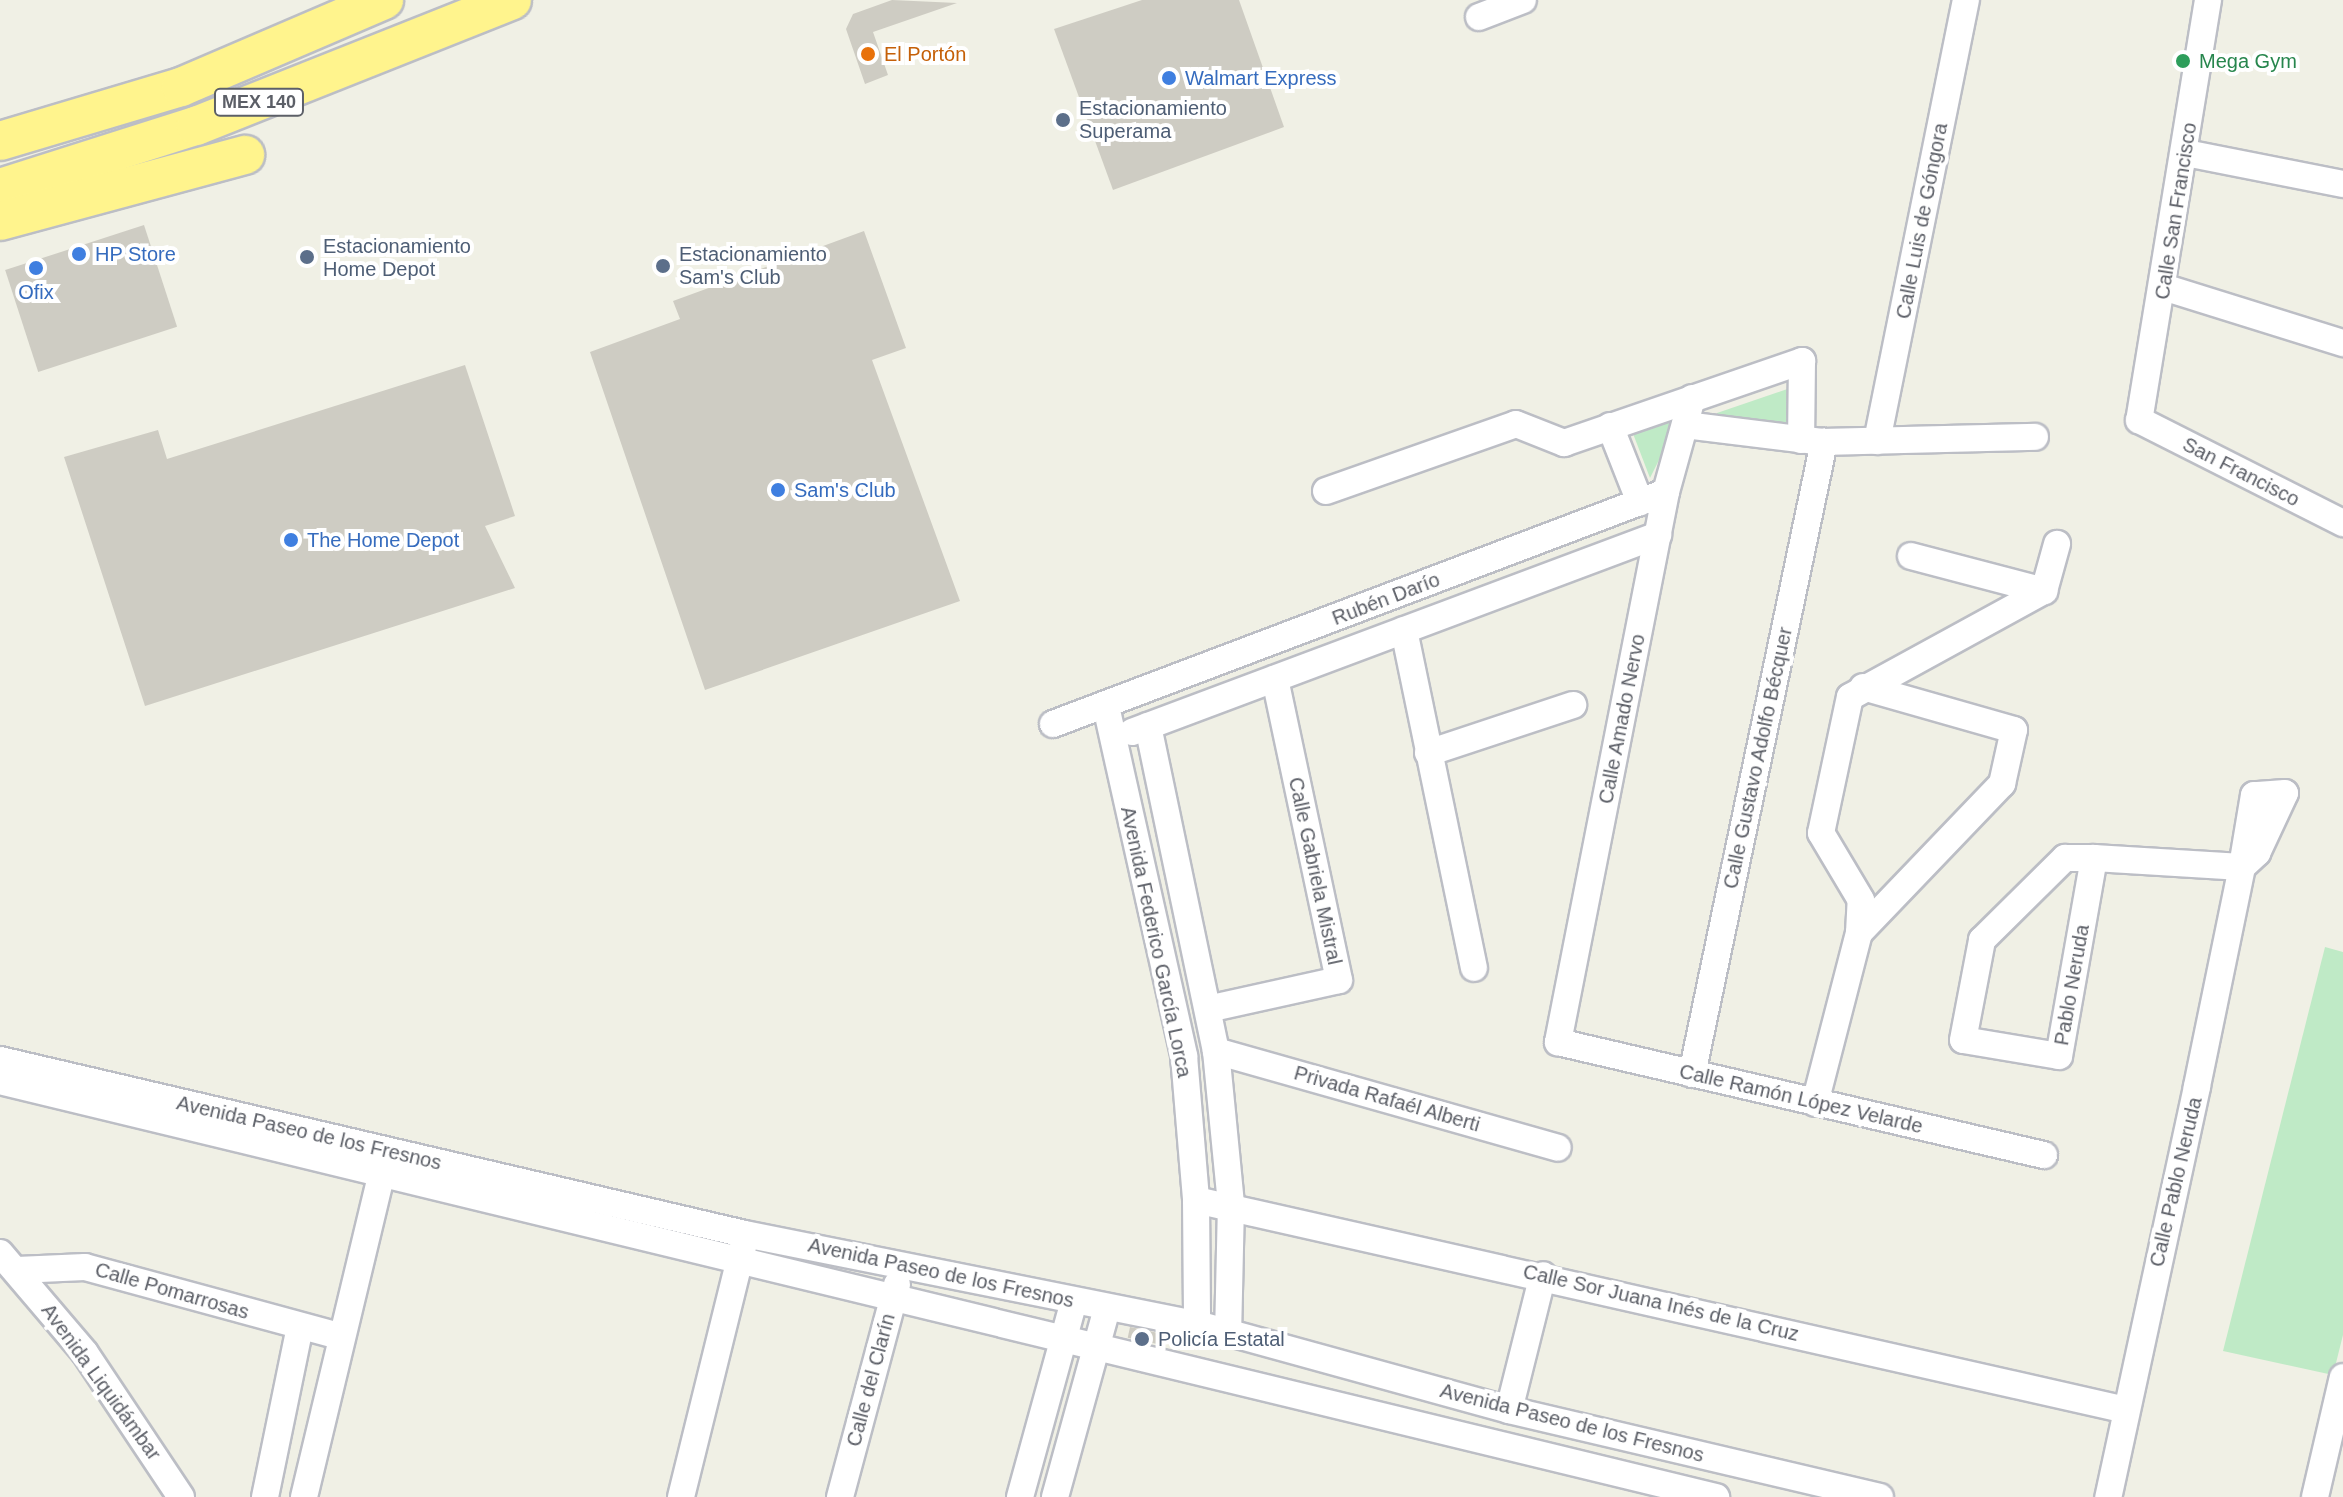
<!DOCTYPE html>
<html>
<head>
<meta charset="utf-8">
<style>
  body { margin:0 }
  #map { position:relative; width:2343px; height:1497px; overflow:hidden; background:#f0f0e5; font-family:Helvetica,sans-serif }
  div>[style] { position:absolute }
  .green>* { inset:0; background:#bfeac6 }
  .building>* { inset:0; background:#ceccc3; transform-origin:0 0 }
  .roads { filter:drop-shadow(2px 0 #bcbec5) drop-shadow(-2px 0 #bcbec5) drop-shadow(0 2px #bcbec5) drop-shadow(0 -2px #bcbec5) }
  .minor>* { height:26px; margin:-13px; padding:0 13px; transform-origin:13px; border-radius:13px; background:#fff }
  .highway>* { height:38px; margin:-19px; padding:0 19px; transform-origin:19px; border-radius:19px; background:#fff48d }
  .dots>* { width:22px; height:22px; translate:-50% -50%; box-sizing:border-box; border:4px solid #fff; border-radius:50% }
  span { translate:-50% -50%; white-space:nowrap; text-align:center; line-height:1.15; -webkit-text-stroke:8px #fff; paint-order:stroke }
  .shield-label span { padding:2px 6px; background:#fff; border:2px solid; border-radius:6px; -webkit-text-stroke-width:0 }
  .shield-label { font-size:18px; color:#5c5f67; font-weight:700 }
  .food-label { font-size:20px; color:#c56008 }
  .left { translate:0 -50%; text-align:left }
  .leisure-label { font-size:20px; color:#27864d }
  .shop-label { font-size:20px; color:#366cbe }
  .service-label { font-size:20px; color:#4e5e75 }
  .street-label { font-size:20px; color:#5c5f67 }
</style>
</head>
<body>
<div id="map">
  <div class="green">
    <div style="clip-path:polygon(1799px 385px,1796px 431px,1713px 426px,1717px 413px)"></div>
    <div style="clip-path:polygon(1680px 418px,1650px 478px,1632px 431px)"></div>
    <div style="clip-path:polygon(2325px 947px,2343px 952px,2343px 1335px,2333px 1375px,2223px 1351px)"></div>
  </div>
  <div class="building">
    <div style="clip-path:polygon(892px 0,957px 3px,873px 32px,888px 75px,865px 84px,846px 29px,853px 14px)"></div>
    <div style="clip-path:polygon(1142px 0,1239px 0,1284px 127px,1113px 190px,1054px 29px)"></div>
    <div style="left:144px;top:225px;width:107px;height:146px;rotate:72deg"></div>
    <div style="clip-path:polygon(864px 231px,906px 348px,872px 360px,960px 601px,705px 690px,590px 352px,680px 319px,673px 301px)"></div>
    <div style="clip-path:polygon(465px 365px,515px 516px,485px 526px,515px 588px,145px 706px,64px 457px,158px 430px,167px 459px)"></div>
    <div style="left:1130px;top:1327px;width:29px;height:11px;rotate:12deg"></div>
  </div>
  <div class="roads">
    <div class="minor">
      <div style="left:2208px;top:0;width:426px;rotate:99.3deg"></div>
      <div style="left:2139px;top:420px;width:229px;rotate:26.8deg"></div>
      <div style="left:1479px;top:17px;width:47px;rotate:-21.1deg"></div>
      <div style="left:2186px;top:153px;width:160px;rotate:11.2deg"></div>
      <div style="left:2163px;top:287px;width:189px;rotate:17.3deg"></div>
      <div style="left:1692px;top:398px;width:98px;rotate:105.5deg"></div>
      <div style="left:1666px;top:492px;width:561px;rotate:101.11deg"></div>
      <div style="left:1558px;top:1042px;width:499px;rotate:13.1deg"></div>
      <div style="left:1685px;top:425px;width:140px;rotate:7deg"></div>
      <div style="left:1824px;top:442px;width:211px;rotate:-1.4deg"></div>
      <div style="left:1610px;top:426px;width:82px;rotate:68.5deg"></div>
      <div style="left:1877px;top:441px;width:450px;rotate:-78.6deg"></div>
      <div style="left:1326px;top:491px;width:201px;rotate:-19.4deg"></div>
      <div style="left:1516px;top:424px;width:52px;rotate:21.6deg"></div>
      <div style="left:1564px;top:443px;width:252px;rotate:-19deg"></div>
      <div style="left:1802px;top:361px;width:79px;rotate:90.7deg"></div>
      <div style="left:1911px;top:556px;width:138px;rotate:14.7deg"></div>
      <div style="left:1404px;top:630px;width:345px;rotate:78.3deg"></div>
      <div style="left:1106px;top:706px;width:359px;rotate:77.4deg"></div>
      <div style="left:1184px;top:1056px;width:144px;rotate:85.2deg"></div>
      <div style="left:1196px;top:1200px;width:124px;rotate:89.5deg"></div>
      <div style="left:1053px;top:724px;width:655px;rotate:-20.73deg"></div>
      <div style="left:1148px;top:726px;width:332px;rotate:78.2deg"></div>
      <div style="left:1216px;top:1051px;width:154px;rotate:84.4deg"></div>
      <div style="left:1231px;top:1204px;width:128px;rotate:91.3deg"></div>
      <div style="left:1132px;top:732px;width:562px;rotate:-20.53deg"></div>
      <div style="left:1428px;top:753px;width:153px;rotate:-18.3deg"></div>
      <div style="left:2094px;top:858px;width:201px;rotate:100deg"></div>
      <div style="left:2059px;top:1056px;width:97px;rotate:-170.5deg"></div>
      <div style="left:1963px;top:1040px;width:102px;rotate:-79.2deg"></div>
      <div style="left:1982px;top:940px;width:117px;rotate:-44.7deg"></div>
      <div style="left:2065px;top:858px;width:29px"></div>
      <div style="left:2094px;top:858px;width:148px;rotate:3.5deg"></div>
      <div style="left:2242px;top:867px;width:21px;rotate:-43deg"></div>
      <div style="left:2257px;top:853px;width:66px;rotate:-65deg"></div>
      <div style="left:2285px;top:793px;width:31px;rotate:176deg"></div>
      <div style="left:2254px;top:795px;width:73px;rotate:99.5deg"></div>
      <div style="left:2242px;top:867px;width:225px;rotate:101.6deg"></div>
      <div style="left:2197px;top:1087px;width:420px;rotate:102.2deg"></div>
      <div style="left:1859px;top:933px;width:207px;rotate:-46.2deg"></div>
      <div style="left:2002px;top:784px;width:55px;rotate:-77.5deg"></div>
      <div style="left:2014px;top:730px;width:157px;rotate:-164.1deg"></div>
      <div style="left:1208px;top:1009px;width:134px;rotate:-12.5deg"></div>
      <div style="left:1339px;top:980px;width:308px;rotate:-102deg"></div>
      <div style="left:1216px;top:1051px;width:355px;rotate:15.8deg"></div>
      <div style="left:0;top:1060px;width:765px;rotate:13.15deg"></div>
      <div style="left:745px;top:1234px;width:461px;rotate:11.3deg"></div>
      <div style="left:1197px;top:1324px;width:324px;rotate:15.4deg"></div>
      <div style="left:1509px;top:1410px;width:381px;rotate:13.2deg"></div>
      <div style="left:1692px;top:1074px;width:646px;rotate:-78.2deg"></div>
      <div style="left:0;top:1081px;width:1766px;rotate:13.63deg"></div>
      <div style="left:1815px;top:1103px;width:176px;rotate:-75.5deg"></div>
      <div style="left:1859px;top:933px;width:33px;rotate:-87deg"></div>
      <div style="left:1861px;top:900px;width:78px;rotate:-120.8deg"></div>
      <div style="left:1821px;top:833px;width:139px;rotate:-78deg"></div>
      <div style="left:1850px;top:697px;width:221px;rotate:-28.7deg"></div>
      <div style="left:2044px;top:591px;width:49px;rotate:-74.5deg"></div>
      <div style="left:1196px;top:1200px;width:953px;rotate:12.72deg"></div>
      <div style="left:0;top:1253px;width:131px;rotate:49.6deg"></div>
      <div style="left:85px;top:1353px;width:173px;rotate:56.3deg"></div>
      <div style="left:17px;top:1270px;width:68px;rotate:-2.5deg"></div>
      <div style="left:85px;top:1267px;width:266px;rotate:15.2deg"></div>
      <div style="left:1509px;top:1410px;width:139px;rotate:-75.9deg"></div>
      <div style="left:265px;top:1497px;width:174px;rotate:-78.4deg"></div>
      <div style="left:304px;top:1497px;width:348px;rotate:-76.5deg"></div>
      <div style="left:681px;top:1497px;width:259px;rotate:-76.1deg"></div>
      <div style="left:840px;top:1497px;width:220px;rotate:-75deg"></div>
      <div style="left:1020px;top:1497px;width:203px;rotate:-74.6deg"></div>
      <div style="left:1055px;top:1497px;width:196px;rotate:-74.6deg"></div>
      <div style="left:2315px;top:1497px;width:123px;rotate:-76.9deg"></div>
    </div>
    <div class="highway">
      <div style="left:0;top:141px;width:189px;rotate:-16.6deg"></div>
      <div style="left:181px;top:87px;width:221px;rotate:-23.2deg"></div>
      <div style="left:0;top:188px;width:206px;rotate:-17.6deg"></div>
      <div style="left:196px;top:126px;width:340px;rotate:-21.7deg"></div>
      <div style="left:0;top:221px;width:254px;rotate:-15.1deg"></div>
    </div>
  </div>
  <div class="dots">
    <div style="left:868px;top:54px;background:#e8710a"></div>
    <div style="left:2183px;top:61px;background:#2e9e5b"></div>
    <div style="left:1169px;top:78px;background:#3f7fe0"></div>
    <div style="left:1063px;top:120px;background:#5c6f8a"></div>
    <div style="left:79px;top:254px;background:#3f7fe0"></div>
    <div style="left:307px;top:257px;background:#5c6f8a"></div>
    <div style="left:663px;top:266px;background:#5c6f8a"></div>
    <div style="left:36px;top:268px;background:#3f7fe0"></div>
    <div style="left:778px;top:490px;background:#3f7fe0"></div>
    <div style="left:291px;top:540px;background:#3f7fe0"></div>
    <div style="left:1142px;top:1339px;background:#5c6f8a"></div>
  </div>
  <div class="shield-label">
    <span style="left:259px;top:102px">MEX 140</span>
  </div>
  <div class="food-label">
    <span class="left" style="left:884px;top:54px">El Portón</span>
  </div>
  <div class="leisure-label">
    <span class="left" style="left:2199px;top:61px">Mega Gym</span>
  </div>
  <div class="shop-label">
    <span class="left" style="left:1185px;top:78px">Walmart Express</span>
    <span class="left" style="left:95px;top:254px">HP Store</span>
    <span style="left:36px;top:292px">Ofix</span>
    <span class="left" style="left:794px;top:490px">Sam's Club</span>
    <span class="left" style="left:307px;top:540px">The Home Depot</span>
  </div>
  <div class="service-label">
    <span class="left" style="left:1079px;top:120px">Estacionamiento<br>Superama</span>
    <span class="left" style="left:323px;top:258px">Estacionamiento<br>Home Depot</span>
    <span class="left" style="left:679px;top:266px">Estacionamiento<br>Sam's Club</span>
    <span class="left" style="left:1158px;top:1339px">Policía Estatal</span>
  </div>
  <div class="street-label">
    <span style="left:2176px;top:211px;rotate:-81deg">Calle San Francisco</span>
    <span style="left:1922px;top:221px;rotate:-79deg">Calle Luis de Góngora</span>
    <span style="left:2241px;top:472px;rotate:27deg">San Francisco</span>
    <span style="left:1386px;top:599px;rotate:-21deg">Rubén Darío</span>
    <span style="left:1622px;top:719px;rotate:-79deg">Calle Amado Nervo</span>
    <span style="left:1758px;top:758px;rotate:-78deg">Calle Gustavo Adolfo Bécquer</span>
    <span style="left:1315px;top:871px;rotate:78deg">Calle Gabriela Mistral</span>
    <span style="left:1156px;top:942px;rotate:78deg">Avenida Federico García Lorca</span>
    <span style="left:2072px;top:985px;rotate:-80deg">Pablo Neruda</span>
    <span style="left:1387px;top:1099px;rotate:16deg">Privada Rafaél Alberti</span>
    <span style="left:1801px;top:1099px;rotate:13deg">Calle Ramón López Velarde</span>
    <span style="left:309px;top:1133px;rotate:13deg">Avenida Paseo de los Fresnos</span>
    <span style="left:2176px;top:1182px;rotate:-77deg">Calle Pablo Neruda</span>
    <span style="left:941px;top:1273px;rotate:12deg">Avenida Paseo de los Fresnos</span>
    <span style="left:172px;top:1291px;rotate:16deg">Calle Pomarrosas</span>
    <span style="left:1661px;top:1303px;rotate:13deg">Calle Sor Juana Inés de la Cruz</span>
    <span style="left:871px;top:1380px;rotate:-75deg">Calle del Clarín</span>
    <span style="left:101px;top:1382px;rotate:54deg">Avenida Liquidámbar</span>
    <span style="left:1572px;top:1423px;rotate:14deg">Avenida Paseo de los Fresnos</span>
  </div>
</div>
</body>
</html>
